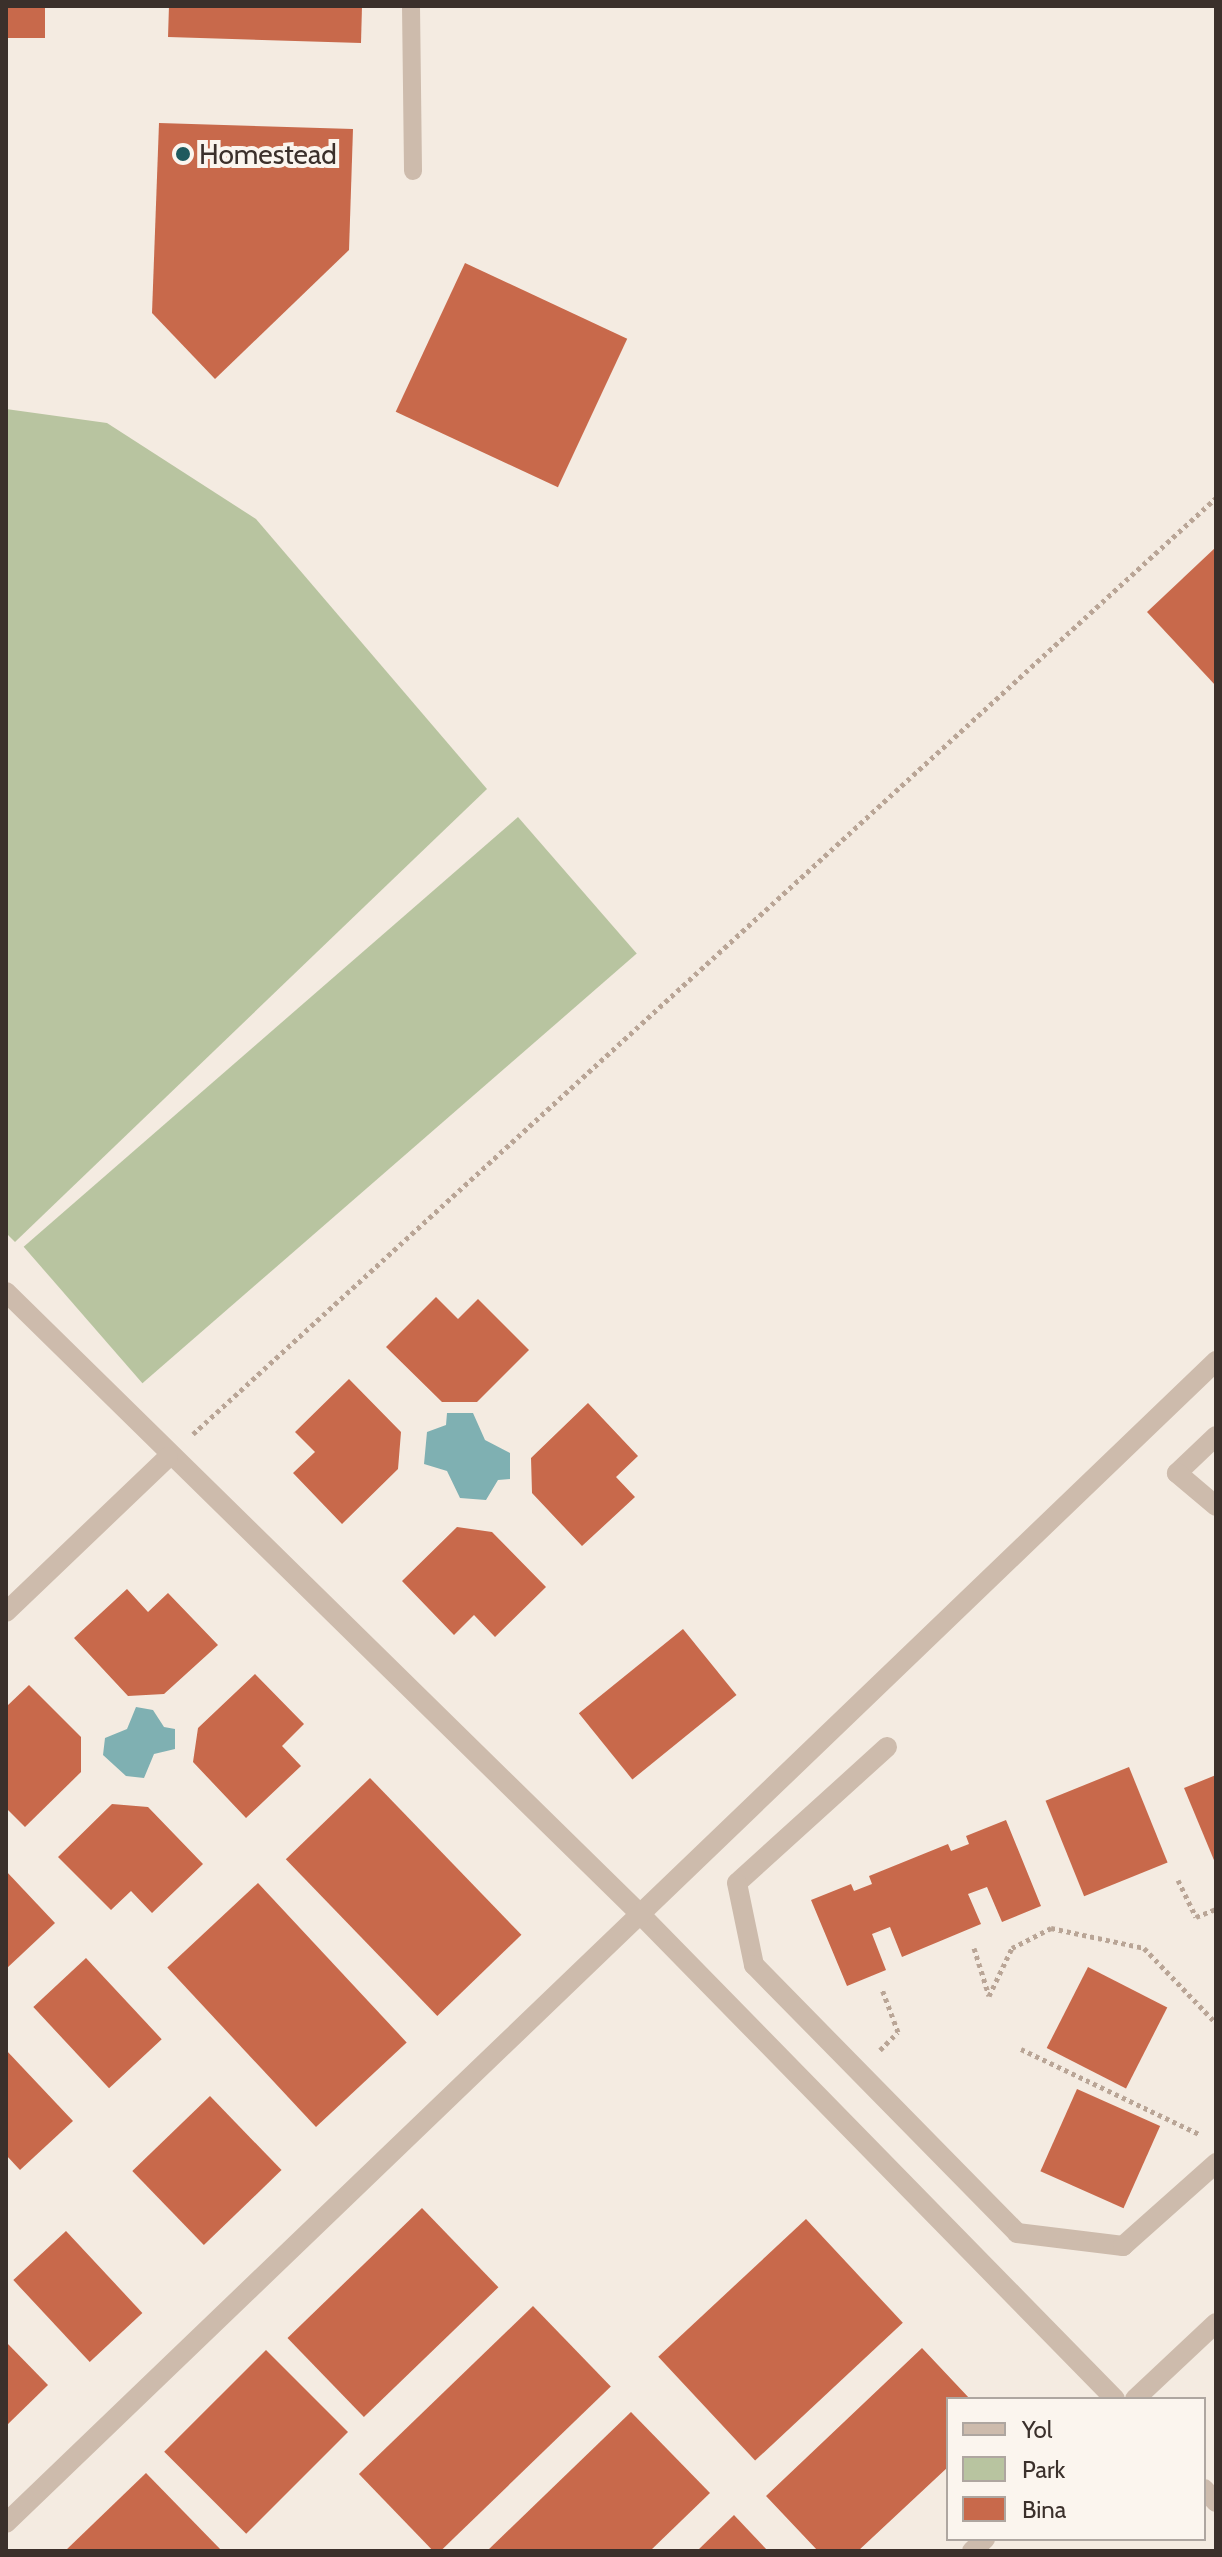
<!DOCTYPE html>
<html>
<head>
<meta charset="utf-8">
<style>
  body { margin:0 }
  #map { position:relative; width:1222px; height:2557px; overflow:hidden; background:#f4ebe1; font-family:Cabin,sans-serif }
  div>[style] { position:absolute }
  .green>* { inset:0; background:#b8c4a0; transform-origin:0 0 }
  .water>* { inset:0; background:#7fb0b2 }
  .building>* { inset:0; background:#c8694b; transform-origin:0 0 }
  .path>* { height:5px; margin-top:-2.5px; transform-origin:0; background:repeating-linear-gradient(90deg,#b9a596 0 4px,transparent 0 8px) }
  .service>* { height:18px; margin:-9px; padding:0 9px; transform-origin:9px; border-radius:9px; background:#cdbbac }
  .minor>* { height:20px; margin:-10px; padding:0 10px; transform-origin:10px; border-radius:10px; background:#cdbbac }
  .dots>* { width:22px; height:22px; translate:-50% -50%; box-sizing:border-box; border:4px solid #fbf5ee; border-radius:50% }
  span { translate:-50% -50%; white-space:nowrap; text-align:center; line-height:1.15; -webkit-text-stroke:8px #fbf5ee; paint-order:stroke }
  .poi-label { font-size:28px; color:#3b302b }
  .left { translate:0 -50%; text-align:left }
  .frame { position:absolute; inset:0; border:8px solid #3b302b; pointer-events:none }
  .legend { position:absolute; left:946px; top:2397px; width:260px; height:144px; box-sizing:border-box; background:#fbf5ee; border:2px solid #aea6a0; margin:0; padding:10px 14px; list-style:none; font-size:24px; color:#3b302b }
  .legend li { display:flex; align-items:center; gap:16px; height:40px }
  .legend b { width:40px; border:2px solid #aea6a0 }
</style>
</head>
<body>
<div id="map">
  <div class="green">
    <div style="clip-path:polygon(6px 409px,107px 423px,256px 519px,487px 789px,15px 1242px,6px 1233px)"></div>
    <div style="left:518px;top:817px;width:181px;height:655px;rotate:49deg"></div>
  </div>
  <div class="water">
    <div style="clip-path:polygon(447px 1413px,473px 1413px,485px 1440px,510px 1453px,510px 1479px,498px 1480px,486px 1500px,460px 1498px,447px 1471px,424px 1464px,427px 1432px,446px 1425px)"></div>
    <div style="clip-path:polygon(136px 1707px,153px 1710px,164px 1727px,175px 1729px,175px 1749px,154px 1754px,144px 1778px,126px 1776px,103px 1755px,105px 1738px,127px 1729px)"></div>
  </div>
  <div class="building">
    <div style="left:6px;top:6px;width:39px;height:32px"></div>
    <div style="clip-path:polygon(169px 6px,362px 6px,361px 43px,168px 37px)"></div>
    <div style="clip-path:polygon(159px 123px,353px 129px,349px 250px,215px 379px,152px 313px)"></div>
    <div style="left:465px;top:263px;width:179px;height:164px;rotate:25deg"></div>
    <div style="clip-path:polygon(1216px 547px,1216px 686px,1147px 612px)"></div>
    <div style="clip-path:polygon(436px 1297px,458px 1319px,478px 1299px,529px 1350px,477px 1402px,442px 1402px,386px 1347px)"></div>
    <div style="clip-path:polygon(349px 1379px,401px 1432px,398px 1469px,342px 1524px,293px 1473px,315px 1452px,295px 1432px)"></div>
    <div style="clip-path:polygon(588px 1403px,638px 1456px,616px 1477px,635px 1497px,582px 1546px,532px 1493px,531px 1458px)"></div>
    <div style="clip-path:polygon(457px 1527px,492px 1532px,546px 1587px,495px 1637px,474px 1615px,454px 1635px,402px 1581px)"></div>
    <div style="clip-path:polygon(127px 1589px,148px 1612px,168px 1593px,218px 1645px,164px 1694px,128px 1696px,74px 1638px)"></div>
    <div style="left:683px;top:1629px;width:85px;height:134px;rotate:51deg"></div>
    <div style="clip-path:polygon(255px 1674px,304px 1724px,282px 1746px,301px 1766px,246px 1818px,193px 1762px,198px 1728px)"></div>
    <div style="clip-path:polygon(29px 1685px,81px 1737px,81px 1772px,25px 1827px,6px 1808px,6px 1707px)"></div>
    <div style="left:1129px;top:1767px;width:103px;height:90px;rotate:68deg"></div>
    <div style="clip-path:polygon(1216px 1775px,1216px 1865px,1184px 1788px)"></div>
    <div style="left:370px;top:1778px;width:218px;height:117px;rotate:46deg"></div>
    <div style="clip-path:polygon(112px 1804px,148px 1807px,203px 1864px,152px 1913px,131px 1891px,111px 1910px,58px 1857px)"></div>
    <div style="clip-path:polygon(1006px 1820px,1041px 1906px,1002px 1922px,987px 1887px,968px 1894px,981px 1924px,902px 1957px,890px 1927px,872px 1934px,886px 1970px,847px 1986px,811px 1900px,851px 1884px,854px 1891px,872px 1884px,869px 1876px,948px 1844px,951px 1851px,969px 1844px,966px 1836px)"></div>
    <div style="clip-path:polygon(6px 1871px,55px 1923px,6px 1969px)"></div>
    <div style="left:258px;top:1883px;width:218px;height:124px;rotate:47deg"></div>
    <div style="left:86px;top:1958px;width:111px;height:72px;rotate:47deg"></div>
    <div style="left:1088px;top:1967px;width:89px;height:91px;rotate:27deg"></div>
    <div style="clip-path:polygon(6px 2050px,73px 2121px,20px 2170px,6px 2155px)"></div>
    <div style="left:1077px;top:2089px;width:91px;height:90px;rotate:24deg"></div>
    <div style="left:210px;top:2096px;width:103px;height:108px;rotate:46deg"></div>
    <div style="left:422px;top:2208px;width:110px;height:187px;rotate:46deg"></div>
    <div style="left:806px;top:2219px;width:142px;height:202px;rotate:47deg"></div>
    <div style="left:66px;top:2231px;width:112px;height:72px;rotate:47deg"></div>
    <div style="left:533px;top:2306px;width:112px;height:242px;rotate:46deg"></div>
    <div style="clip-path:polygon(6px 2342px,48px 2385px,6px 2426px)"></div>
    <div style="clip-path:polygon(922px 2348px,970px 2399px,948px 2399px,948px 2467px,858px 2551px,818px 2551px,766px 2496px)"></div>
    <div style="left:266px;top:2350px;width:116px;height:144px;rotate:45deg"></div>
    <div style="clip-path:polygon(631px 2412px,710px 2493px,650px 2551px,487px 2551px)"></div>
    <div style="clip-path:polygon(146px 2473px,222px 2551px,65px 2551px)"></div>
    <div style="clip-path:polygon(734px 2515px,768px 2551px,697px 2551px)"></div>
  </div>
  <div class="path">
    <div style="left:193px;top:1434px;width:1387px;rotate:-42.46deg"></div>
    <div style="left:1178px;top:1880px;width:41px;rotate:64.1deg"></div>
    <div style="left:1196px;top:1917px;width:22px;rotate:-22deg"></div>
    <div style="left:974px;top:1948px;width:50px;rotate:72.6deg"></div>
    <div style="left:989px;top:1996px;width:53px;rotate:-64.4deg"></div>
    <div style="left:1012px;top:1948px;width:44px;rotate:-27.1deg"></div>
    <div style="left:1051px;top:1928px;width:95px;rotate:12.1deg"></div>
    <div style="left:1144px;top:1948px;width:104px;rotate:46.2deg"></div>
    <div style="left:1021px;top:2049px;width:199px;rotate:25.5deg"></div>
    <div style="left:880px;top:2050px;width:25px;rotate:-45deg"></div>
    <div style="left:898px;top:2032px;width:46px;rotate:-110.4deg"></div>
  </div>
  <div class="service">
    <div style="left:411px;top:6px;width:165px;rotate:89.3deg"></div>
  </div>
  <div class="minor">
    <div style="left:6px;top:1292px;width:891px;rotate:44.45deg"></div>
    <div style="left:642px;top:1916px;width:676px;rotate:45.6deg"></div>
    <div style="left:1216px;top:1436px;width:54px;rotate:136.5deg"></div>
    <div style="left:1177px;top:1473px;width:51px;rotate:40.2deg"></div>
    <div style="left:6px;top:1612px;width:224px;rotate:-43.7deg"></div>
    <div style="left:887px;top:1747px;width:202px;rotate:137.8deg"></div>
    <div style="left:737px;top:1883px;width:84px;rotate:78.3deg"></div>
    <div style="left:754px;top:1965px;width:375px;rotate:45.5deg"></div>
    <div style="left:1017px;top:2233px;width:107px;rotate:7deg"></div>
    <div style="left:1123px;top:2246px;width:125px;rotate:-41.7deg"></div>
    <div style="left:1135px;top:2399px;width:111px;rotate:-43.2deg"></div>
    <div style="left:1204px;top:2489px;width:18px;rotate:47deg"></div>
    <div style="left:6px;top:2523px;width:1678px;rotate:-43.84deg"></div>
    <div style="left:972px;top:2551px;width:18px;rotate:-43deg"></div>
  </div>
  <div class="dots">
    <div style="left:183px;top:154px;background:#1f5a5e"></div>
  </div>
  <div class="poi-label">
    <span class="left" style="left:199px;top:154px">Homestead</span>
  </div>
  <div class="frame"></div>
  <ul class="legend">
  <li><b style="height:10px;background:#cdbbac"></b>Yol</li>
  <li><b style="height:22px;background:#b8c4a0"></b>Park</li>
  <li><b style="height:22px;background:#c8694b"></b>Bina</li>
  </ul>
</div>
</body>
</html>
